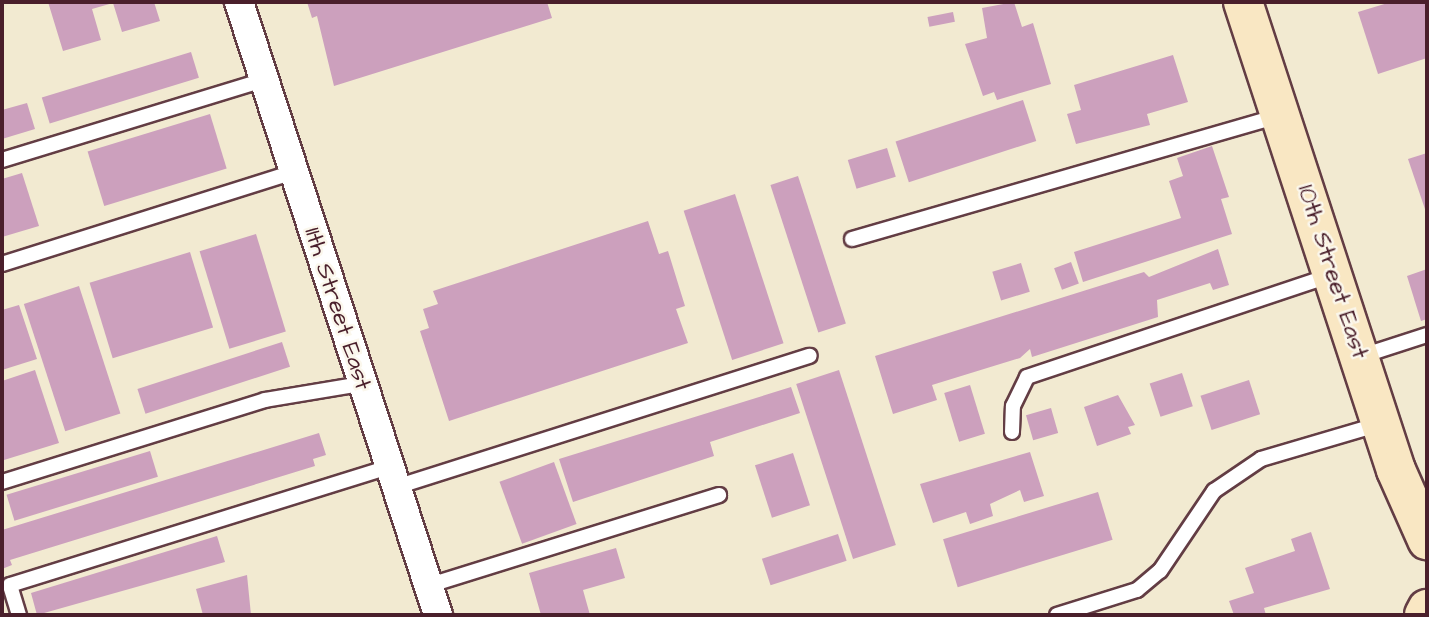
<!DOCTYPE html>
<html>
<head>
<meta charset="utf-8">
<style>
  body { margin:0 }
  #map { position:relative; width:1429px; height:617px; overflow:hidden; background:#f2ead1; font-family:"Architects Daughter",sans-serif }
  div>[style] { position:absolute }
  .building>* { inset:0; background:#cca0bd; transform-origin:0 0 }
  .roads { filter:drop-shadow(2px 0 #633d44) drop-shadow(-2px 0 #633d44) drop-shadow(0 2px #633d44) drop-shadow(0 -2px #633d44) }
  .lane>* { height:14px; margin:-7px; padding:0 7px; transform-origin:7px; border-radius:7px; background:#fff }
  .street>* { height:28px; margin:-14px; padding:0 14px; transform-origin:14px; border-radius:14px; background:#fff }
  .secondary>* { height:38px; margin:-19px; padding:0 19px; transform-origin:19px; border-radius:19px; background:#f9e7c3 }
  span { translate:-50% -50%; white-space:nowrap; text-align:center; line-height:1.15; -webkit-text-stroke:5px #fbf7ec; paint-order:stroke }
  .street-label { font-size:24px; color:#4a1f2b }
  .frame { position:absolute; inset:0; border:4px solid #4a1f2b; pointer-events:none }
</style>
</head>
<body>
<div id="map">
  <div class="building">
    <div style="clip-path:polygon(48px 2px,154px 2px,160px 21px,122px 32px,113px 3px,92px 9px,101px 40px,63px 51px)"></div>
    <div style="clip-path:polygon(307px 2px,547px 2px,552px 18px,334px 86px,317px 16px,312px 18px)"></div>
    <div style="clip-path:polygon(1014px 2px,1022px 27px,1033px 23px,1051px 84px,997px 100px,994px 92px,983px 96px,965px 44px,987px 38px,982px 8px)"></div>
    <div style="clip-path:polygon(1391px 2px,1427px 2px,1427px 58px,1378px 74px,1358px 12px)"></div>
    <div style="left:953px;top:12px;width:10px;height:26px;rotate:79deg"></div>
    <div style="left:191px;top:52px;width:27px;height:156px;rotate:73deg"></div>
    <div style="clip-path:polygon(1173px 55px,1188px 102px,1147px 114px,1150px 125px,1076px 144px,1067px 114px,1081px 110px,1074px 85px)"></div>
    <div style="left:1023px;top:100px;width:43px;height:134px;rotate:72deg"></div>
    <div style="clip-path:polygon(27px 103px,35px 129px,2px 139px,2px 110px)"></div>
    <div style="left:210px;top:114px;width:57px;height:128px;rotate:73deg"></div>
    <div style="clip-path:polygon(1212px 146px,1229px 197px,1221px 199px,1232px 234px,1083px 282px,1074px 252px,1181px 218px,1169px 181px,1183px 176px,1177px 158px)"></div>
    <div style="left:887px;top:148px;width:30px;height:41px;rotate:73deg"></div>
    <div style="clip-path:polygon(1427px 153px,1427px 215px,1408px 159px)"></div>
    <div style="clip-path:polygon(22px 173px,39px 226px,2px 237px,2px 179px)"></div>
    <div style="left:798px;top:176px;width:155px;height:29px;rotate:72deg"></div>
    <div style="left:735px;top:194px;width:157px;height:54px;rotate:72deg"></div>
    <div style="clip-path:polygon(648px 221px,659px 254px,668px 251px,685px 306px,676px 309px,688px 343px,449px 421px,420px 331px,429px 328px,423px 309px,438px 304px,433px 291px)"></div>
    <div style="left:256px;top:234px;width:102px;height:59px;rotate:73deg"></div>
    <div style="clip-path:polygon(1218px 249px,1229px 285px,1213px 290px,1210px 283px,1157px 300px,1158px 317px,1032px 357px,1030px 349px,1020px 358px,932px 385px,937px 400px,893px 414px,875px 356px,1144px 272px,1149px 277px)"></div>
    <div style="left:190px;top:252px;width:79px;height:105px;rotate:73deg"></div>
    <div style="left:1071px;top:262px;width:23px;height:18px;rotate:70deg"></div>
    <div style="left:1021px;top:263px;width:30px;height:30px;rotate:73deg"></div>
    <div style="clip-path:polygon(1427px 269px,1427px 319px,1421px 321px,1407px 276px)"></div>
    <div style="left:79px;top:286px;width:134px;height:58px;rotate:72deg"></div>
    <div style="clip-path:polygon(19px 305px,37px 359px,2px 370px,2px 310px)"></div>
    <div style="left:282px;top:342px;width:26px;height:152px;rotate:72deg"></div>
    <div style="clip-path:polygon(35px 370px,59px 443px,4px 460px,2px 381px)"></div>
    <div style="left:839px;top:370px;width:184px;height:45px;rotate:72deg"></div>
    <div style="left:1182px;top:373px;width:35px;height:34px;rotate:72deg"></div>
    <div style="left:1249px;top:380px;width:36px;height:51px;rotate:72deg"></div>
    <div style="left:970px;top:385px;width:51px;height:27px;rotate:73deg"></div>
    <div style="clip-path:polygon(791px 387px,800px 413px,710px 442px,714px 456px,573px 502px,559px 459px)"></div>
    <div style="clip-path:polygon(1118px 395px,1135px 425px,1128px 427px,1131px 434px,1097px 446px,1084px 407px)"></div>
    <div style="left:1051px;top:408px;width:26px;height:26px;rotate:74deg"></div>
    <div style="clip-path:polygon(319px 433px,326px 455px,313px 459px,315px 466px,10px 560px,12px 565px,2px 569px,2px 530px)"></div>
    <div style="left:150px;top:451px;width:27px;height:150px;rotate:73deg"></div>
    <div style="clip-path:polygon(1030px 452px,1044px 496px,1024px 502px,1020px 490px,990px 504px,993px 516px,970px 524px,966px 512px,933px 523px,920px 484px)"></div>
    <div style="left:793px;top:453px;width:55px;height:40px;rotate:72deg"></div>
    <div style="left:554px;top:462px;width:66px;height:58px;rotate:70deg"></div>
    <div style="left:1098px;top:492px;width:50px;height:162px;rotate:73deg"></div>
    <div style="clip-path:polygon(1311px 532px,1330px 589px,1264px 608px,1266px 615px,1234px 615px,1229px 601px,1254px 593px,1245px 568px,1295px 551px,1291px 539px)"></div>
    <div style="left:838px;top:534px;width:28px;height:80px;rotate:72deg"></div>
    <div style="clip-path:polygon(217px 536px,225px 562px,37px 615px,31px 593px)"></div>
    <div style="clip-path:polygon(616px 548px,625px 578px,583px 590px,590px 615px,541px 615px,529px 573px)"></div>
    <div style="clip-path:polygon(247px 575px,251px 615px,203px 615px,196px 589px)"></div>
  </div>
  <div class="roads">
    <div class="lane">
      <div style="left:2px;top:160px;width:274px;rotate:-17deg"></div>
      <div style="left:852px;top:239px;width:444px;rotate:-16.1deg"></div>
      <div style="left:2px;top:264px;width:305px;rotate:-17.5deg"></div>
      <div style="left:1362px;top:356px;width:68px;rotate:-17.9deg"></div>
      <div style="left:1012px;top:432px;width:26px;rotate:-88deg"></div>
      <div style="left:1013px;top:406px;width:32px;rotate:-64deg"></div>
      <div style="left:1027px;top:377px;width:321px;rotate:-18.5deg"></div>
      <div style="left:2px;top:482px;width:275px;rotate:-17.3deg"></div>
      <div style="left:265px;top:400px;width:97px;rotate:-9.5deg"></div>
      <div style="left:396px;top:487px;width:434px;rotate:-17.6deg"></div>
      <div style="left:427px;top:586px;width:306px;rotate:-17.3deg"></div>
      <div style="left:19px;top:615px;width:31px;rotate:-107deg"></div>
      <div style="left:10px;top:585px;width:397px;rotate:-17.3deg"></div>
      <div style="left:1057px;top:615px;width:84px;rotate:-17.4deg"></div>
      <div style="left:1137px;top:590px;width:30px;rotate:-40deg"></div>
      <div style="left:1160px;top:571px;width:97px;rotate:-56deg"></div>
      <div style="left:1214px;top:491px;width:57px;rotate:-34.2deg"></div>
      <div style="left:1261px;top:459px;width:124px;rotate:-16.4deg"></div>
    </div>
    <div class="street">
      <div style="left:239px;top:2px;width:644px;rotate:72.01deg"></div>
    </div>
    <div class="secondary">
      <div style="left:1243px;top:2px;width:492px;rotate:71.9deg"></div>
      <div style="left:1396px;top:470px;width:77px;rotate:66.1deg"></div>
      <div style="left:1424px;top:615px;width:7px;rotate:-63deg"></div>
    </div>
  </div>
  <div class="street-label">
    <span style="left:1332px;top:272px;rotate:72deg">10th Street East</span>
    <span style="left:337px;top:309px;rotate:72deg">11th Street East</span>
  </div>
  <div class="frame"></div>
</div>
</body>
</html>
